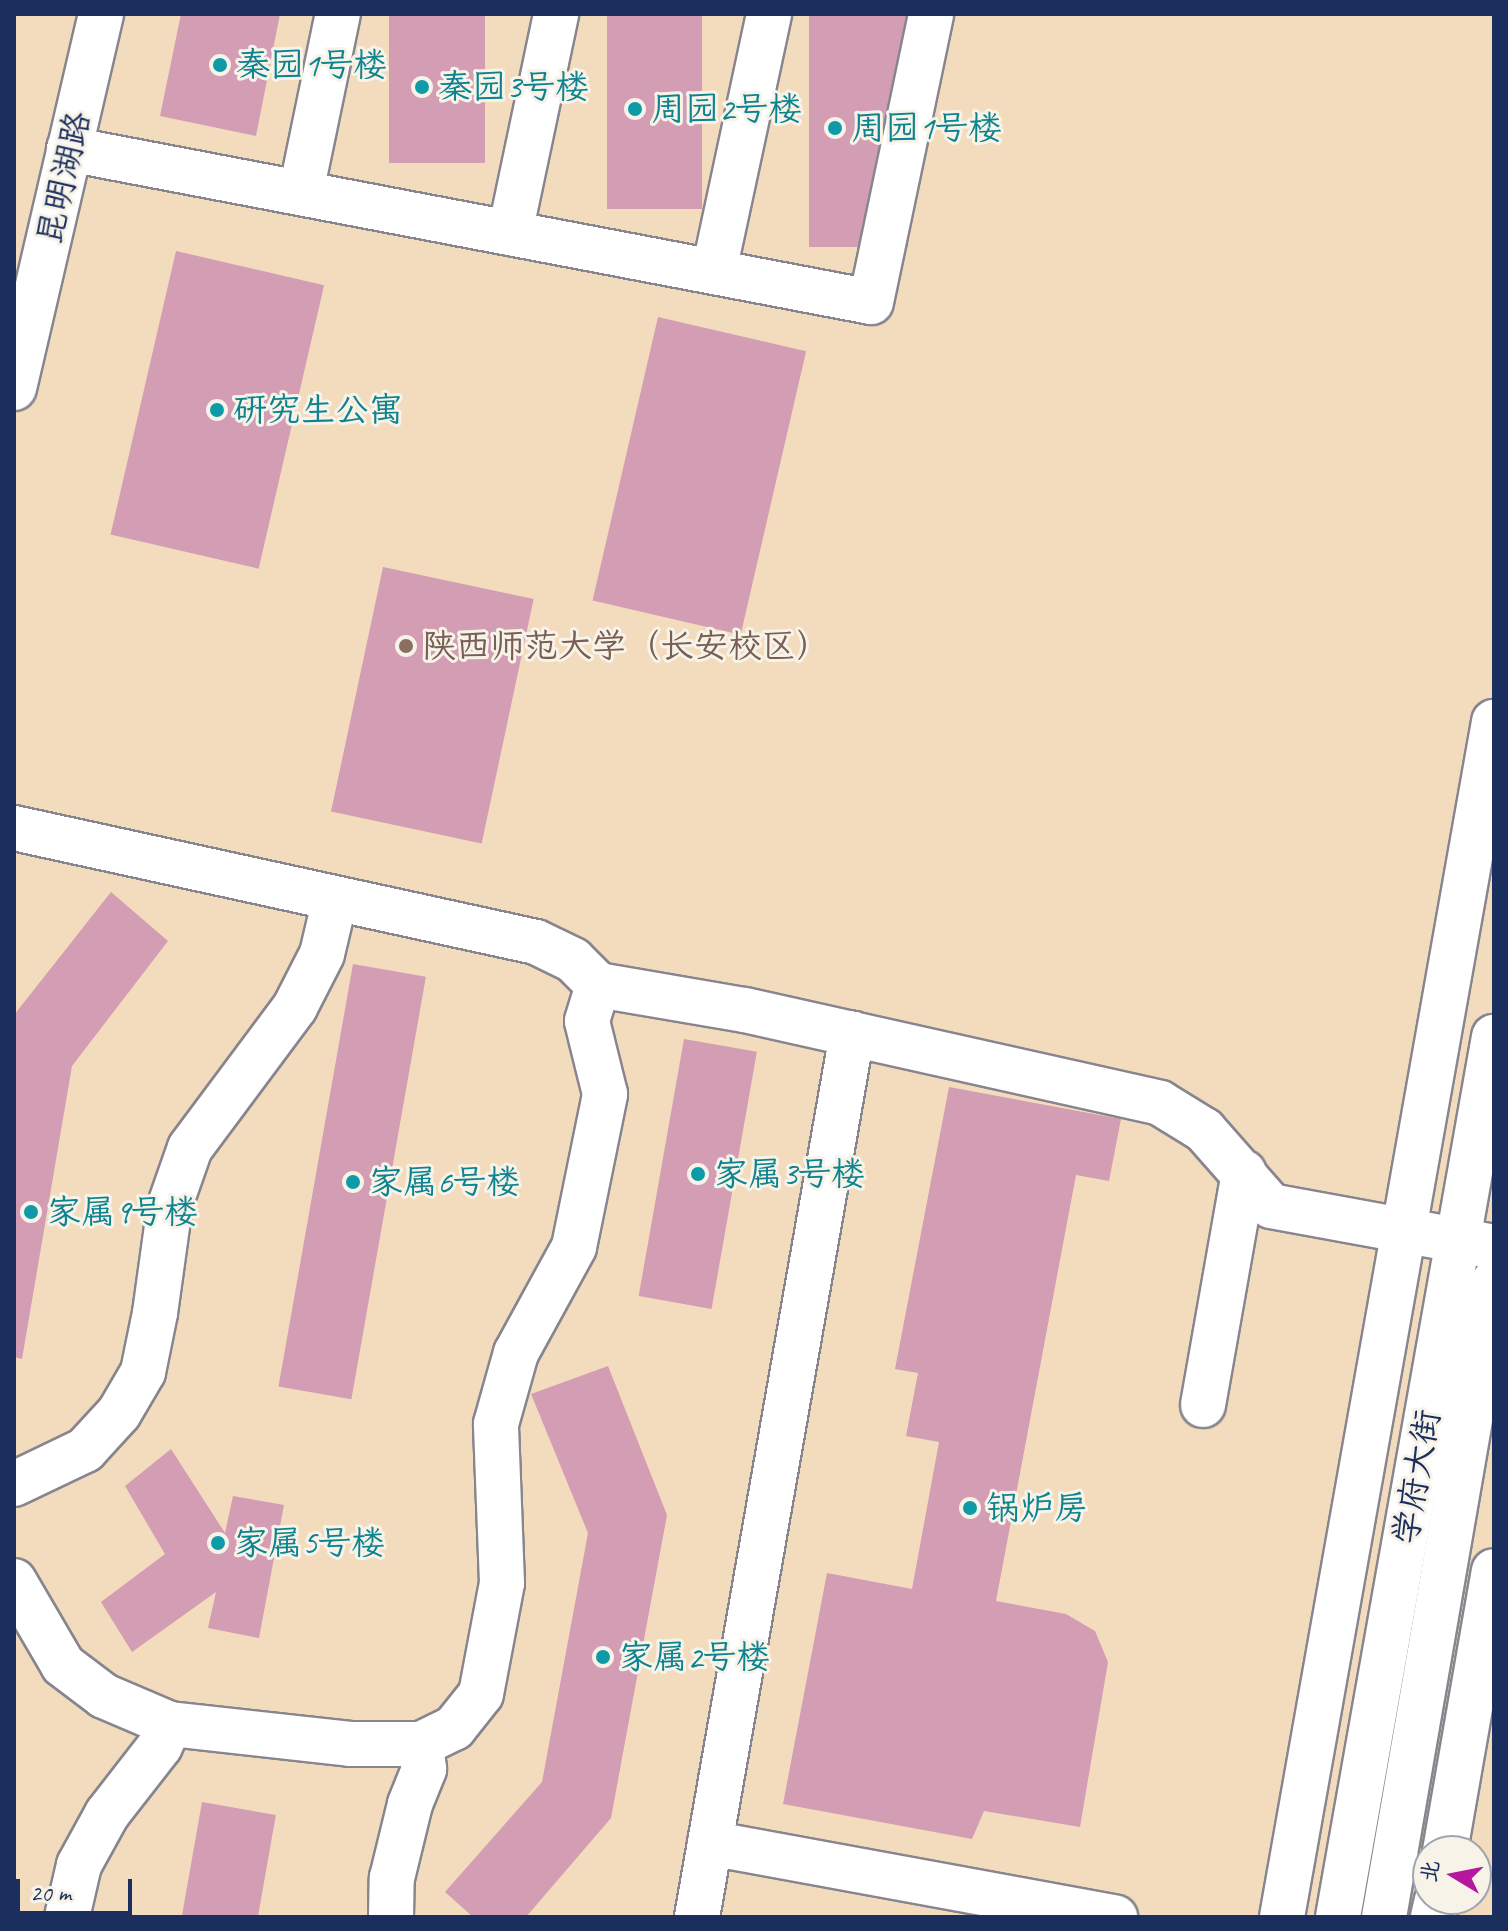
<!DOCTYPE html>
<html>
<head>
<meta charset="utf-8">
<style>
  body { margin:0 }
  #map { position:relative; width:1508px; height:1931px; overflow:hidden; background:#f3dbbd; font-family:Caveat,"LXGW WenKai TC",sans-serif }
  div>[style] { position:absolute }
  .building>* { inset:0; background:#d39db4; transform-origin:0 0 }
  .roads { filter:drop-shadow(2px 0 #87858e) drop-shadow(-2px 0 #87858e) drop-shadow(0 2px #87858e) drop-shadow(0 -2px #87858e) }
  .minor>* { height:44px; margin:-22px; padding:0 22px; transform-origin:22px; border-radius:22px; background:#fff }
  .major>* { height:44px; margin:-22px; padding:0 22px; transform-origin:22px; border-radius:22px; background:#fff }
  .dots>* { width:22px; height:22px; translate:-50% -50%; box-sizing:border-box; border:4px solid #f7f3e8; border-radius:50% }
  span { translate:-50% -50%; white-space:nowrap; text-align:center; line-height:1.15; -webkit-text-stroke:6px #f7f3e8; paint-order:stroke }
  .culture-label { font-size:34px; color:#0d838f }
  .left { translate:0 -50%; text-align:left }
  .street-label { font-size:34px; color:#1b2f5e }
  .education-label { font-size:34px; color:#785e54 }
  .frame { position:absolute; inset:0; border:16px solid #1b2f5e; pointer-events:none }
  .north { position:absolute; left:1412px; top:1835px; width:80px; height:80px; box-sizing:border-box; background:#f7f3e8; border:2px solid #9fa5b1; border-radius:50%; rotate:280deg; font-size:22px; font-weight:700; line-height:32px; text-align:center; color:#1b2f5e }
  .north::after { content:''; display:block; margin:auto; width:28px; height:36px; background:#b5179e; clip-path:polygon(50% 0,100% 100%,50% 72%,0 100%) }
  .scale { position:absolute; left:16px; top:1879px; width:116px; height:36px; box-sizing:border-box; border:4px solid #1b2f5e; border-top:0; padding-left:10px; font-size:24px; line-height:28px; white-space:nowrap; color:#1b2f5e; -webkit-text-stroke:6px #f7f3e8; paint-order:stroke }
</style>
</head>
<body>
<div id="map">
  <div class="building">
    <div style="clip-path:polygon(181px 14px,280px 14px,256px 136px,160px 116px)"></div>
    <div style="left:389px;top:14px;width:96px;height:149px"></div>
    <div style="left:607px;top:14px;width:95px;height:195px"></div>
    <div style="left:809px;top:14px;width:99px;height:233px"></div>
    <div style="left:176px;top:251px;width:152px;height:291px;rotate:13deg"></div>
    <div style="left:658px;top:317px;width:152px;height:291px;rotate:13deg"></div>
    <div style="left:383px;top:567px;width:154px;height:250px;rotate:12deg"></div>
    <div style="clip-path:polygon(111px 892px,168px 941px,72px 1066px,22px 1359px,14px 1357px,14px 1015px)"></div>
    <div style="left:353px;top:964px;width:74px;height:429px;rotate:10deg"></div>
    <div style="left:684px;top:1039px;width:74px;height:261px;rotate:10deg"></div>
    <div style="clip-path:polygon(949px 1087px,1121px 1119px,1109px 1181px,1076px 1175px,996px 1601px,1066px 1614px,1095px 1631px,1108px 1662px,1080px 1827px,984px 1811px,972px 1839px,783px 1804px,827px 1573px,912px 1589px,939px 1442px,906px 1436px,918px 1373px,895px 1369px)"></div>
    <div style="clip-path:polygon(608px 1366px,667px 1515px,611px 1818px,526px 1917px,473px 1917px,445px 1892px,542px 1782px,588px 1533px,531px 1394px)"></div>
    <div style="clip-path:polygon(171px 1449px,225px 1533px,233px 1496px,284px 1505px,259px 1638px,208px 1628px,216px 1592px,132px 1652px,101px 1602px,165px 1554px,125px 1486px)"></div>
    <div style="left:202px;top:1802px;width:75px;height:117px;rotate:10deg"></div>
  </div>
  <div class="roads">
    <div class="minor">
      <div style="left:69px;top:149px;width:816px;rotate:10.8deg"></div>
      <div style="left:871px;top:302px;width:294px;rotate:-78.2deg"></div>
      <div style="left:301px;top:192px;width:182px;rotate:-78.3deg"></div>
      <div style="left:510px;top:233px;width:224px;rotate:-78.1deg"></div>
      <div style="left:714px;top:271px;width:263px;rotate:-77.9deg"></div>
      <div style="left:14px;top:388px;width:384px;rotate:-76.9deg"></div>
      <div style="left:14px;top:828px;width:534px;rotate:12.32deg"></div>
      <div style="left:536px;top:942px;width:41px;rotate:25.9deg"></div>
      <div style="left:573px;top:960px;width:35px;rotate:45deg"></div>
      <div style="left:598px;top:985px;width:149px;rotate:9.7deg"></div>
      <div style="left:745px;top:1010px;width:425px;rotate:12.6deg"></div>
      <div style="left:1160px;top:1103px;width:52px;rotate:31.5deg"></div>
      <div style="left:1204px;top:1130px;width:101px;rotate:48.6deg"></div>
      <div style="left:1271px;top:1206px;width:227px;rotate:10.4deg"></div>
      <div style="left:1203px;top:1405px;width:236px;rotate:-80deg"></div>
      <div style="left:14px;top:1484px;width:79px;rotate:-25.6deg"></div>
      <div style="left:85px;top:1450px;width:50px;rotate:-47.4deg"></div>
      <div style="left:119px;top:1413px;width:48px;rotate:-59.7deg"></div>
      <div style="left:143px;top:1372px;width:60px;rotate:-78.5deg"></div>
      <div style="left:155px;top:1313px;width:109px;rotate:-82.1deg"></div>
      <div style="left:170px;top:1205px;width:60px;rotate:-70.7deg"></div>
      <div style="left:190px;top:1148px;width:176px;rotate:-53.3deg"></div>
      <div style="left:295px;top:1007px;width:59px;rotate:-63deg"></div>
      <div style="left:322px;top:954px;width:57px;rotate:-76.7deg"></div>
      <div style="left:14px;top:1581px;width:97px;rotate:59.7deg"></div>
      <div style="left:63px;top:1665px;width:51px;rotate:37.1deg"></div>
      <div style="left:104px;top:1696px;width:72px;rotate:23deg"></div>
      <div style="left:170px;top:1724px;width:181px;rotate:6.3deg"></div>
      <div style="left:350px;top:1744px;width:71px"></div>
      <div style="left:421px;top:1744px;width:37px;rotate:-26deg"></div>
      <div style="left:454px;top:1728px;width:43px;rotate:-51.5deg"></div>
      <div style="left:481px;top:1694px;width:113px;rotate:-79.3deg"></div>
      <div style="left:502px;top:1583px;width:159px;rotate:-92.2deg"></div>
      <div style="left:496px;top:1424px;width:74px;rotate:-74.3deg"></div>
      <div style="left:516px;top:1353px;width:121px;rotate:-61.3deg"></div>
      <div style="left:574px;top:1247px;width:156px;rotate:-78.5deg"></div>
      <div style="left:605px;top:1094px;width:75px;rotate:-103.9deg"></div>
      <div style="left:587px;top:1021px;width:38px;rotate:-73deg"></div>
      <div style="left:710px;top:1843px;width:412px;rotate:10.4deg"></div>
      <div style="left:1445px;top:1851px;width:284px;rotate:-80.1deg"></div>
      <div style="left:67px;top:1917px;width:53px;rotate:-77deg"></div>
      <div style="left:79px;top:1865px;width:58px;rotate:-61.2deg"></div>
      <div style="left:107px;top:1814px;width:86px;rotate:-52.1deg"></div>
      <div style="left:160px;top:1746px;width:24px;rotate:-66deg"></div>
      <div style="left:391px;top:1917px;width:39px;rotate:-89deg"></div>
      <div style="left:392px;top:1878px;width:76px;rotate:-76.3deg"></div>
      <div style="left:410px;top:1804px;width:38px;rotate:-68deg"></div>
      <div style="left:424px;top:1769px;width:25px;rotate:-97deg"></div>
      <div style="left:697px;top:1917px;width:897px;rotate:-80.04deg"></div>
      <div style="left:1282px;top:1917px;width:1214px;rotate:-79.94deg"></div>
      <div style="left:1433px;top:1917px;width:18px;rotate:-77deg"></div>
    </div>
    <div class="major">
      <div style="left:1338px;top:1917px;width:894px;rotate:-79.95deg"></div>
      <div style="left:1384px;top:1917px;width:645px;rotate:-80.19deg"></div>
    </div>
  </div>
  <div class="dots">
    <div style="left:220px;top:65px;background:#0f9aa8"></div>
    <div style="left:422px;top:87px;background:#0f9aa8"></div>
    <div style="left:635px;top:109px;background:#0f9aa8"></div>
    <div style="left:835px;top:128px;background:#0f9aa8"></div>
    <div style="left:217px;top:410px;background:#0f9aa8"></div>
    <div style="left:406px;top:646px;background:#8d6e63"></div>
    <div style="left:698px;top:1174px;background:#0f9aa8"></div>
    <div style="left:353px;top:1182px;background:#0f9aa8"></div>
    <div style="left:31px;top:1212px;background:#0f9aa8"></div>
    <div style="left:970px;top:1508px;background:#0f9aa8"></div>
    <div style="left:218px;top:1543px;background:#0f9aa8"></div>
    <div style="left:603px;top:1657px;background:#0f9aa8"></div>
  </div>
  <div class="culture-label">
    <span class="left" style="left:236px;top:65px">秦园1号楼</span>
    <span class="left" style="left:438px;top:87px">秦园3号楼</span>
    <span class="left" style="left:651px;top:109px">周园2号楼</span>
    <span class="left" style="left:851px;top:128px">周园1号楼</span>
    <span class="left" style="left:233px;top:410px">研究生公寓</span>
    <span class="left" style="left:714px;top:1174px">家属3号楼</span>
    <span class="left" style="left:369px;top:1182px">家属6号楼</span>
    <span class="left" style="left:47px;top:1212px">家属9号楼</span>
    <span class="left" style="left:986px;top:1508px">锅炉房</span>
    <span class="left" style="left:234px;top:1543px">家属5号楼</span>
    <span class="left" style="left:619px;top:1657px">家属2号楼</span>
  </div>
  <div class="street-label">
    <span style="left:63px;top:178px;rotate:-77deg">昆明湖路</span>
    <span style="left:1416px;top:1477px;rotate:-80deg">学府大街</span>
  </div>
  <div class="education-label">
    <span class="left" style="left:422px;top:646px">陕西师范大学（长安校区）</span>
  </div>
  <div class="frame"></div>
  <div class="north">北</div>
  <div class="scale">20 m</div>
</div>
</body>
</html>
